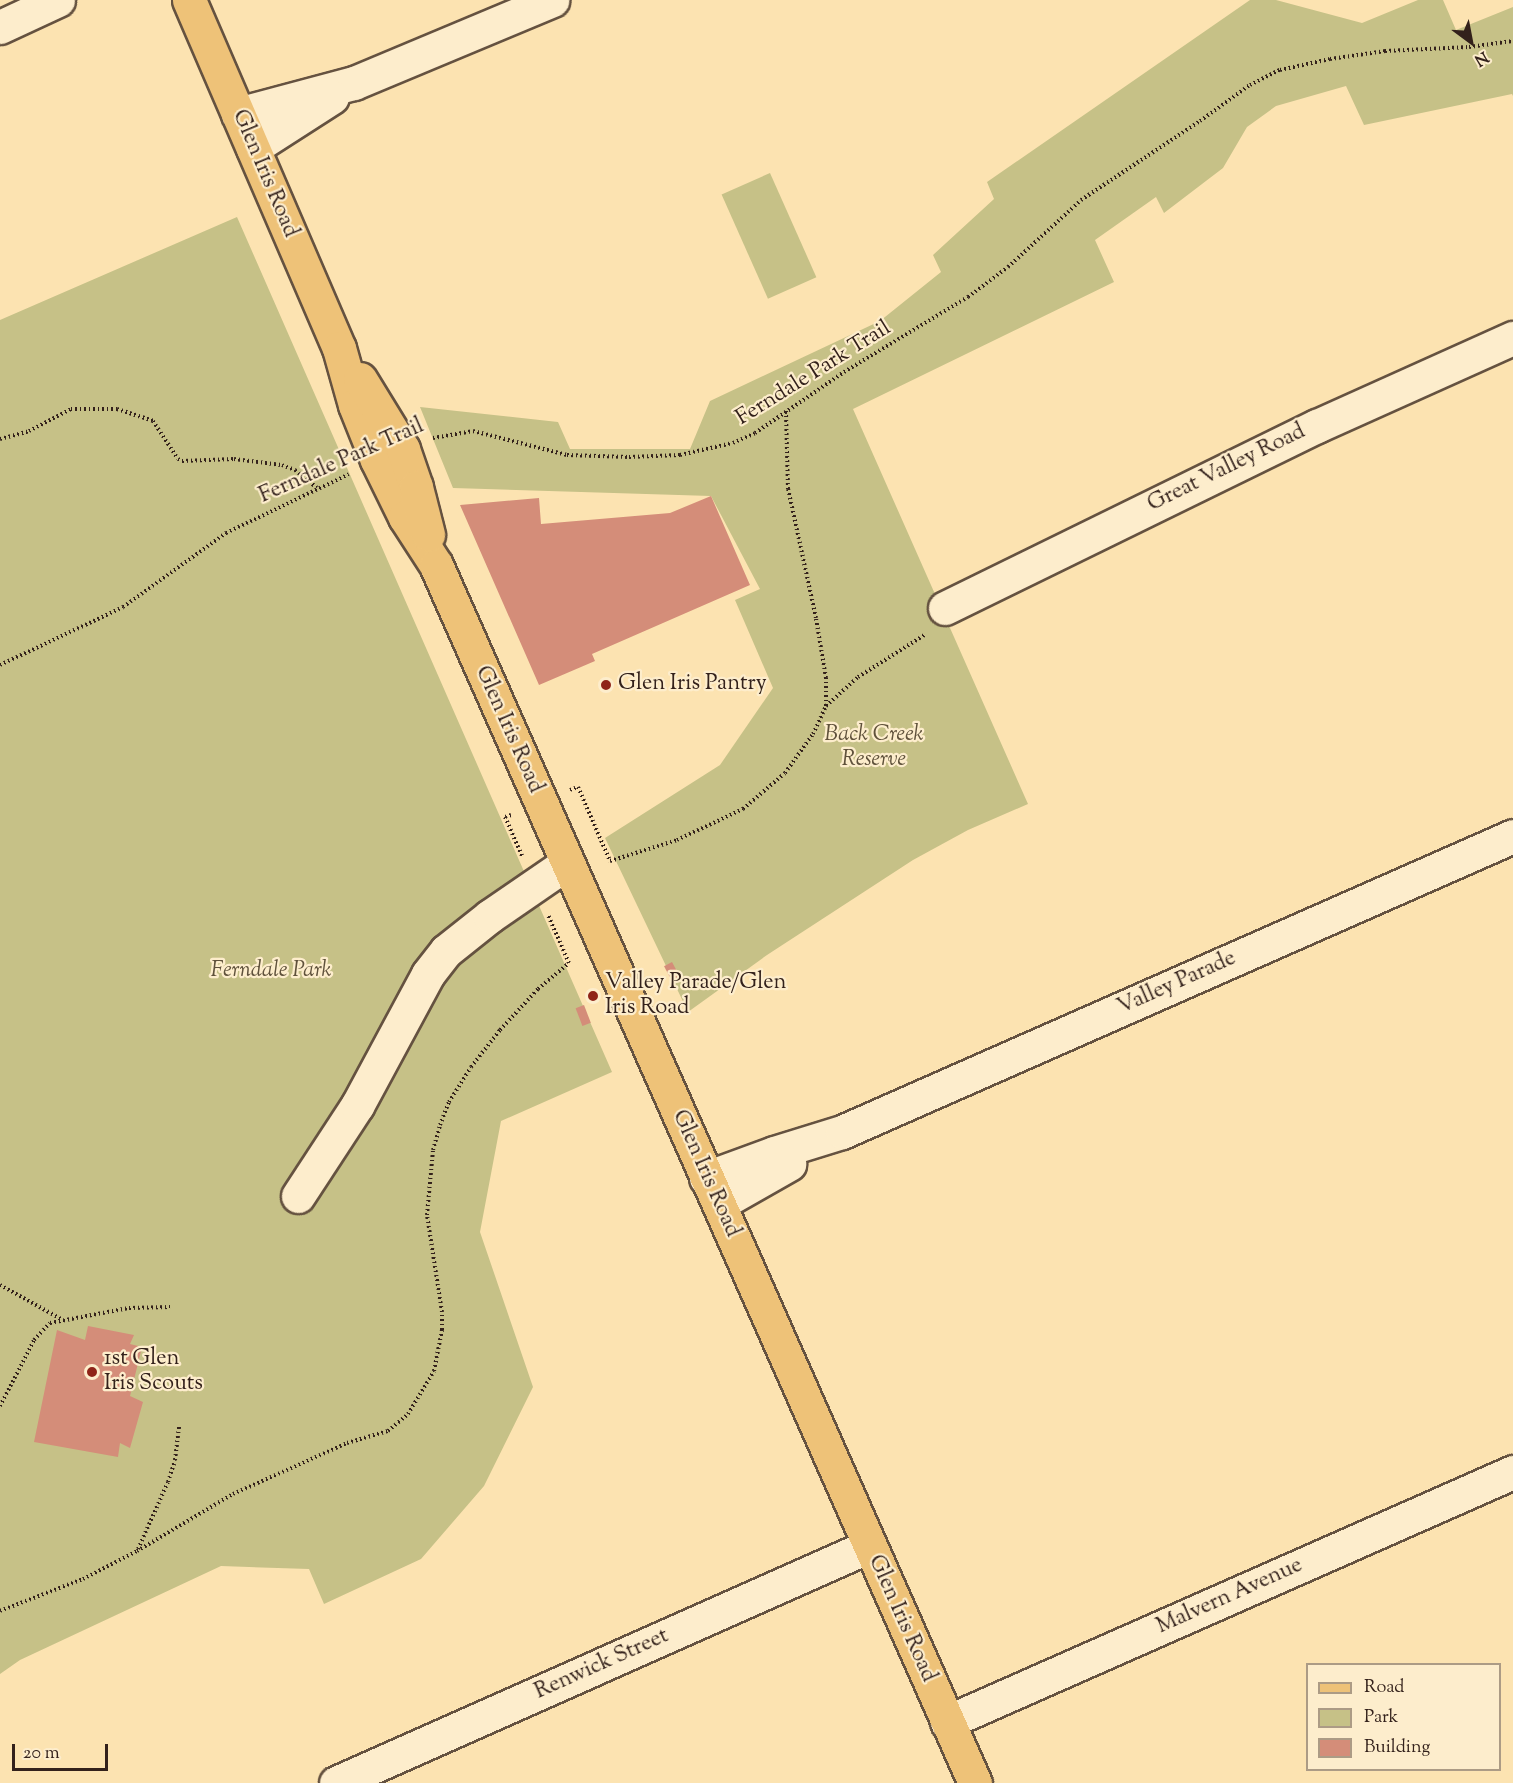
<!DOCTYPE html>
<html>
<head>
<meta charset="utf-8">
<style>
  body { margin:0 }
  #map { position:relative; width:1513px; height:1783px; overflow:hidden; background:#fce3b1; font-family:"Sorts Mill Goudy",serif }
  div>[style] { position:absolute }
  .green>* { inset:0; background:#c6c187; transform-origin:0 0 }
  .building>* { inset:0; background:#d48d79; transform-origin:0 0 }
  .path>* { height:4px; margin-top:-2px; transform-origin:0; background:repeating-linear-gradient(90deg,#33211b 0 1.5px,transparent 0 4.5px) }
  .roads { filter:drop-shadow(2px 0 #655240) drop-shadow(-2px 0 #655240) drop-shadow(0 2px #655240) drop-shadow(0 -2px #655240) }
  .minor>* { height:33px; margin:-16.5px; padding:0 16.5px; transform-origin:16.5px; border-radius:16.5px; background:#fdedcc }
  .major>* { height:33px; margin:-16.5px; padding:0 16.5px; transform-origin:16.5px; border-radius:16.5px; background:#eec278 }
  .dots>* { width:16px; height:16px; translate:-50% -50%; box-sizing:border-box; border:3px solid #fdedcc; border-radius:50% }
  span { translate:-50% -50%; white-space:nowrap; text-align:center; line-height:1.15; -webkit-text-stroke:4.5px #fdedcc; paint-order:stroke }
  .street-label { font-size:22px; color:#33211b }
  .poi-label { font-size:22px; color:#33211b }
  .left { translate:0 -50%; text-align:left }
  .park-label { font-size:22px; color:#5f513b; font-style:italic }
  .legend { position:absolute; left:1306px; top:1663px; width:195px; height:108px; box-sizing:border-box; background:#fdedcc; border:2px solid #ac9b85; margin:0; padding:8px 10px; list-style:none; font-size:18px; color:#33211b }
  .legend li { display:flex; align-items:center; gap:12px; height:30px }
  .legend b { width:30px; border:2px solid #ac9b85 }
  .north { position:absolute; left:1441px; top:12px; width:60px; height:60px; -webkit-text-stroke:4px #fdedcc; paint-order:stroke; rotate:148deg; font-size:16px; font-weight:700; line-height:24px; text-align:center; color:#33211b }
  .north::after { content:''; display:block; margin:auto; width:21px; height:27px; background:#33211b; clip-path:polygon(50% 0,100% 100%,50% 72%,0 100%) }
  .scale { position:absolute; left:12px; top:1744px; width:96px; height:27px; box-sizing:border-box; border:3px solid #33211b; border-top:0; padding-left:8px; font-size:18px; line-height:21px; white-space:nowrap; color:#33211b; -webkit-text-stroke:4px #fdedcc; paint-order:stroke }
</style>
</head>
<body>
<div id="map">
  <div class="green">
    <div style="clip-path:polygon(1250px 0,1276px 0,1362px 23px,1418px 0,1443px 0,1456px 30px,1513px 7px,1513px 96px,1512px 94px,1364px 125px,1346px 86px,1276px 106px,1247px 127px,1223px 168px,1164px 213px,1156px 197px,1095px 240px,1114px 282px,853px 409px,1028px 804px,968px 830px,913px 860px,767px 955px,688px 1012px,605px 838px,720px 765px,773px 688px,735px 600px,760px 589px,711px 496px,453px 488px,420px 407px,558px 422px,570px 449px,690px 449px,710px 401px,880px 321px,941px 272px,933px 255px,994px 199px,987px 182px)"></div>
    <div style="left:770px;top:173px;width:114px;height:53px;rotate:66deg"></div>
    <div style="clip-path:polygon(237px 217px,612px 1072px,501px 1121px,480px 1232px,533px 1387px,484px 1486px,421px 1559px,324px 1604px,309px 1569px,221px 1566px,20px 1660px,0 1674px,0 320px)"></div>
  </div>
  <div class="building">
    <div style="clip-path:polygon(711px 496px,750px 585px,592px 654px,595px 661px,539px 685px,460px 505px,539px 498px,541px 524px,670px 513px)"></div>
    <div style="left:672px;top:962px;width:19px;height:9px;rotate:62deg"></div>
    <div style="left:584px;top:1005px;width:19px;height:9px;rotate:69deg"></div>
    <div style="clip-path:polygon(88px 1326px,134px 1335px,130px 1344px,142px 1347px,130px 1396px,143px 1402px,130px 1448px,120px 1443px,118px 1457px,34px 1442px,57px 1330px,85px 1340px)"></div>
  </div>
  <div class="path">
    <div style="left:433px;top:438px;width:41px;rotate:-9.9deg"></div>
    <div style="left:473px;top:431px;width:97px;rotate:14.3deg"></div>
    <div style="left:567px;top:455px;width:62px;rotate:1.8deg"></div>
    <div style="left:629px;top:457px;width:51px;rotate:-2.2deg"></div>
    <div style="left:680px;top:455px;width:54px;rotate:-12.8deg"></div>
    <div style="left:733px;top:443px;width:24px;rotate:-24deg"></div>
    <div style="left:755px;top:433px;width:108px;rotate:-34.4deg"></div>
    <div style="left:844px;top:372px;width:145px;rotate:-31.2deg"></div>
    <div style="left:968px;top:297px;width:50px;rotate:-36.9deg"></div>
    <div style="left:1008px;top:267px;width:99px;rotate:-42.5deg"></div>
    <div style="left:1081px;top:200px;width:143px;rotate:-33.6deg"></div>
    <div style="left:1200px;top:121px;width:62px;rotate:-35.8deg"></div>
    <div style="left:1250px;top:85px;width:34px;rotate:-27deg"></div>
    <div style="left:1280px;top:70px;width:51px;rotate:-12.4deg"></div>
    <div style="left:1330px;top:59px;width:56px;rotate:-8.3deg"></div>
    <div style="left:1385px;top:51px;width:84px;rotate:-2.7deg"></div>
    <div style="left:1469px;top:47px;width:44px;rotate:-7.8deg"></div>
    <div style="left:0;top:439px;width:30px;rotate:-15deg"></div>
    <div style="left:29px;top:431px;width:47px;rotate:-27.6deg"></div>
    <div style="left:71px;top:409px;width:46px"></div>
    <div style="left:117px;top:409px;width:38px;rotate:18deg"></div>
    <div style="left:153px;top:421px;width:45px;rotate:56.7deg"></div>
    <div style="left:178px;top:459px;width:4px;rotate:27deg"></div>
    <div style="left:182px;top:461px;width:52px;rotate:-2.2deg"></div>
    <div style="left:234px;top:459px;width:48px;rotate:7.1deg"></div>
    <div style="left:282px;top:465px;width:14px;rotate:21deg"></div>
    <div style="left:295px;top:470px;width:28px;rotate:39deg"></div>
    <div style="left:0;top:665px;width:136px;rotate:-25.2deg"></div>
    <div style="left:123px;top:607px;width:127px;rotate:-35.7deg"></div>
    <div style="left:226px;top:533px;width:136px;rotate:-25.6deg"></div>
    <div style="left:826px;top:706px;width:43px;rotate:-42.2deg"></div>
    <div style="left:858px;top:677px;width:80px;rotate:-32.3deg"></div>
    <div style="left:570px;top:790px;width:9px;rotate:-21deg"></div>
    <div style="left:578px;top:787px;width:81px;rotate:66.6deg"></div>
    <div style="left:610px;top:861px;width:70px;rotate:-17.4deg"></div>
    <div style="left:677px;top:840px;width:73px;rotate:-25.2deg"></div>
    <div style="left:743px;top:809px;width:55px;rotate:-40.6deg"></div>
    <div style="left:785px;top:773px;width:48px;rotate:-54.3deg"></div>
    <div style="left:813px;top:734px;width:31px;rotate:-65deg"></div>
    <div style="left:826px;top:706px;width:28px;rotate:-90deg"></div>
    <div style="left:826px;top:678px;width:61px;rotate:-99.5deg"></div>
    <div style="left:816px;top:618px;width:132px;rotate:-102.2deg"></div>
    <div style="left:788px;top:489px;width:78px;rotate:-91.5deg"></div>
    <div style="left:511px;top:815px;width:6px;rotate:162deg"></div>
    <div style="left:505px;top:817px;width:43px;rotate:66.4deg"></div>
    <div style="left:0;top:1285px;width:70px;rotate:29.1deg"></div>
    <div style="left:0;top:1406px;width:74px;rotate:-62.7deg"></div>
    <div style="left:34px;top:1340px;width:23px;rotate:-47deg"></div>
    <div style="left:50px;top:1323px;width:80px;rotate:-10.8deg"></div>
    <div style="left:129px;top:1308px;width:41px;rotate:-1.4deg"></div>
    <div style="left:138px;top:1549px;width:73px;rotate:-65.9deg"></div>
    <div style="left:168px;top:1482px;width:23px;rotate:-72deg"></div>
    <div style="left:175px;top:1460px;width:34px;rotate:-83deg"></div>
    <div style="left:0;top:1611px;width:89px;rotate:-21.1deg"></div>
    <div style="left:83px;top:1579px;width:61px;rotate:-27.4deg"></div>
    <div style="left:137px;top:1551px;width:112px;rotate:-30.7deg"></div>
    <div style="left:233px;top:1494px;width:125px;rotate:-24.1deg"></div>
    <div style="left:347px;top:1443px;width:43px;rotate:-16.3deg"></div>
    <div style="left:388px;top:1431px;width:26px;rotate:-40deg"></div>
    <div style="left:408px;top:1414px;width:50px;rotate:-58.8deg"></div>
    <div style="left:434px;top:1371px;width:42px;rotate:-79deg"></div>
    <div style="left:442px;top:1330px;width:18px;rotate:-90deg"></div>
    <div style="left:442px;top:1312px;width:98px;rotate:-98.8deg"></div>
    <div style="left:427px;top:1215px;width:65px;rotate:-84.7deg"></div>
    <div style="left:433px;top:1150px;width:26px;rotate:-74deg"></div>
    <div style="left:440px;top:1125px;width:25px;rotate:-69deg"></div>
    <div style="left:449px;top:1102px;width:41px;rotate:-57.8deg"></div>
    <div style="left:471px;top:1067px;width:47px;rotate:-51.9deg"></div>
    <div style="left:500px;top:1030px;width:56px;rotate:-47.2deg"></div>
    <div style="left:538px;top:989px;width:40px;rotate:-40deg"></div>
    <div style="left:569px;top:963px;width:52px;rotate:-113.6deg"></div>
  </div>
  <div class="roads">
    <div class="minor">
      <div style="left:0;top:27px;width:64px;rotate:-25deg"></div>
      <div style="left:238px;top:114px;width:120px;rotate:-15deg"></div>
      <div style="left:354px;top:83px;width:215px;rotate:-22.7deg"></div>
      <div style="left:253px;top:148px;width:94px;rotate:-32.8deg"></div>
      <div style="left:945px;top:608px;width:414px;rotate:-26.1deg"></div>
      <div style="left:1317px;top:426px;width:215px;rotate:-24.2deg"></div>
      <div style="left:706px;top:1178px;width:72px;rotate:-20.2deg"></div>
      <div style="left:774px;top:1153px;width:71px;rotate:-17.2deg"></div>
      <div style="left:842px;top:1132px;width:733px;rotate:-23.8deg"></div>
      <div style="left:298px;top:1196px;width:108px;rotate:-56.8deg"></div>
      <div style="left:357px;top:1106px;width:150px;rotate:-61.7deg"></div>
      <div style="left:428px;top:974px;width:29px;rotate:-52deg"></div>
      <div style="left:446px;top:951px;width:56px;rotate:-38.5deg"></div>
      <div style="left:490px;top:916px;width:93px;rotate:-34.5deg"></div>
      <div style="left:719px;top:1204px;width:81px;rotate:-29.7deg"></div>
      <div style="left:947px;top:1722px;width:619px;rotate:-23.83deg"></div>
      <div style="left:336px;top:1783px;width:583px;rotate:-23.97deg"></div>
    </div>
    <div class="major">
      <div style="left:189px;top:0;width:379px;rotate:66.7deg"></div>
      <div style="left:339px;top:348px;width:59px;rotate:74.3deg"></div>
      <div style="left:355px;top:405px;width:59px;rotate:68.2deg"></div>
      <div style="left:377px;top:460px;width:64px;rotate:63.8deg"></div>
      <div style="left:405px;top:517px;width:57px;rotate:57.1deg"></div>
      <div style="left:436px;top:565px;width:1332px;rotate:66.13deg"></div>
      <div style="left:360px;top:379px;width:82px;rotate:58.4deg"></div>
      <div style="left:403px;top:449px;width:40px;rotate:71.1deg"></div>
      <div style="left:416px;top:487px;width:49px;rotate:75.7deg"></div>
    </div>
  </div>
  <div class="dots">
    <div style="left:606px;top:685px;background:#8f2418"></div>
    <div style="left:593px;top:996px;background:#8f2418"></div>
    <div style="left:92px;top:1372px;background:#8f2418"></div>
  </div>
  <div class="street-label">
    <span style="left:264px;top:174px;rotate:67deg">Glen Iris Road</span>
    <span style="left:814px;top:374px;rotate:-32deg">Ferndale Park Trail</span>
    <span style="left:342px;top:462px;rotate:-24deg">Ferndale Park Trail</span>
    <span style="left:1227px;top:469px;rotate:-26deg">Great Valley Road</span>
    <span style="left:508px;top:730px;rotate:66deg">Glen Iris Road</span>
    <span style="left:1177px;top:984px;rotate:-24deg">Valley Parade</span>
    <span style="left:705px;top:1174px;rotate:66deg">Glen Iris Road</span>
    <span style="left:1230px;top:1597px;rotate:-24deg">Malvern Avenue</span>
    <span style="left:901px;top:1619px;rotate:66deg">Glen Iris Road</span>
    <span style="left:602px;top:1665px;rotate:-24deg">Renwick Street</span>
  </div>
  <div class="poi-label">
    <span class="left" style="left:618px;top:685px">Glen Iris Pantry</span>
    <span class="left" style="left:605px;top:996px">Valley Parade/Glen<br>Iris Road</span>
    <span class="left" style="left:104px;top:1372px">1st Glen<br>Iris Scouts</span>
  </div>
  <div class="park-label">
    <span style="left:874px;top:748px">Back Creek<br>Reserve</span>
    <span style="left:271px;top:972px">Ferndale Park</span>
  </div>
  <ul class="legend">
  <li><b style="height:8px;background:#eec278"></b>Road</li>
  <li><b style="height:16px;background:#c6c187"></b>Park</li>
  <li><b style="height:16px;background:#d48d79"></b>Building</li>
  </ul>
  <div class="north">N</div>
  <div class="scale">20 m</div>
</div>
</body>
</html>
